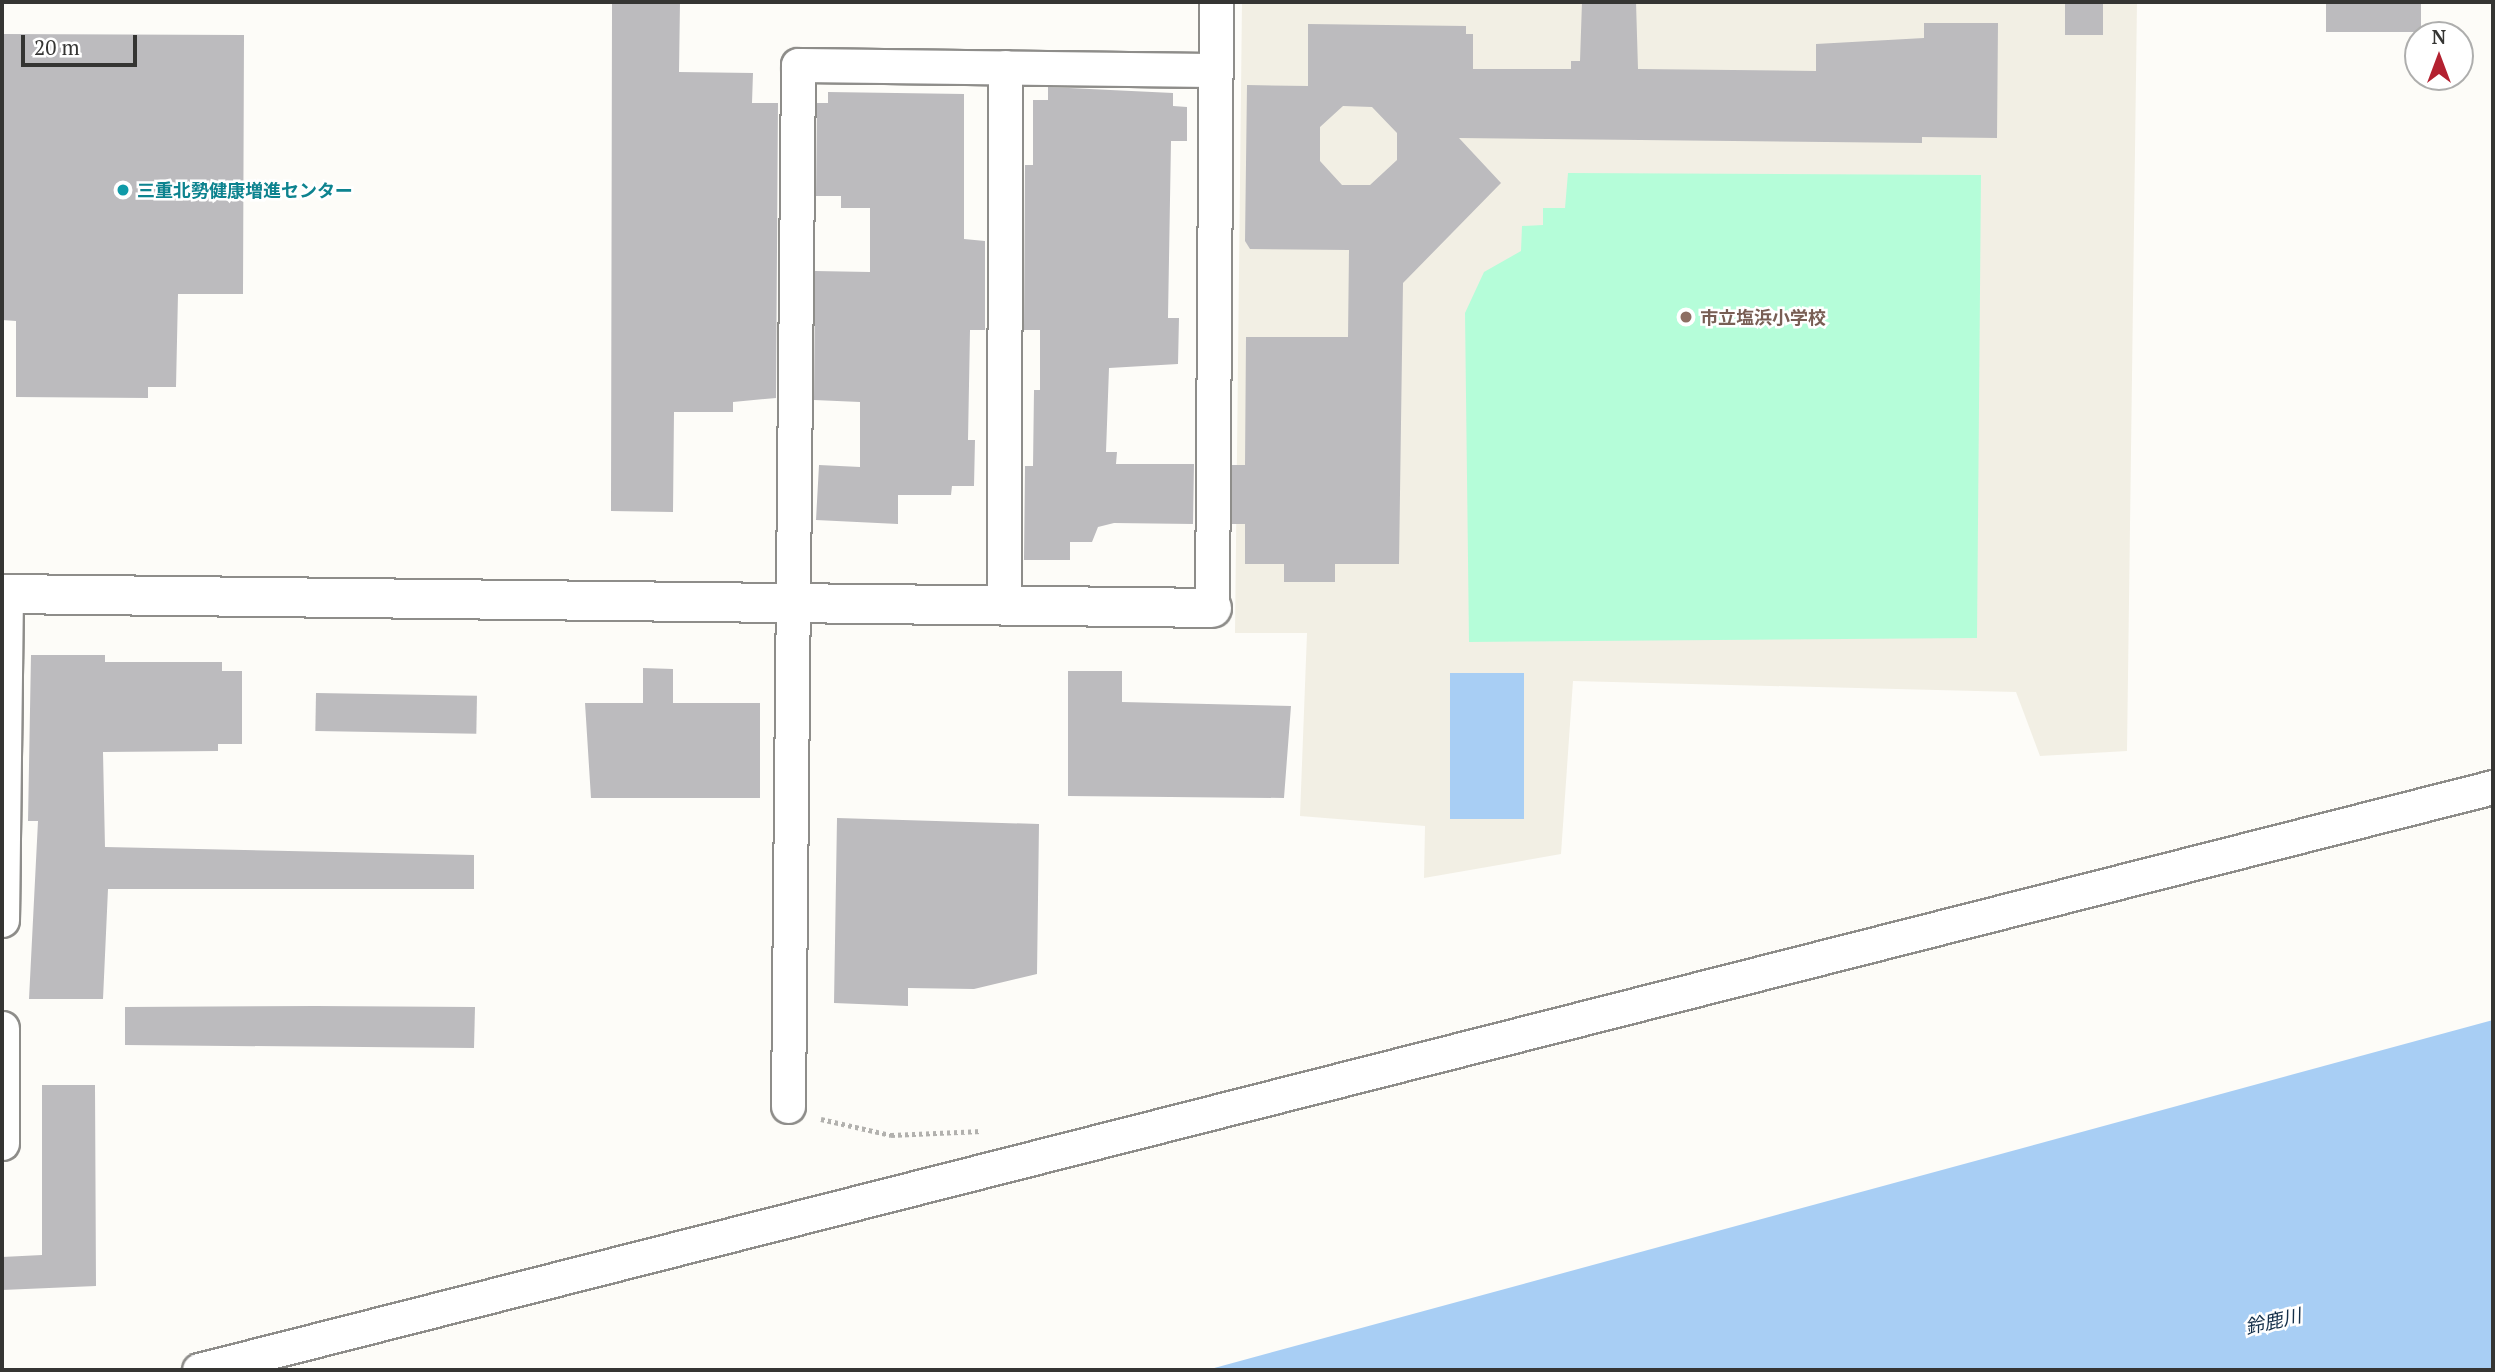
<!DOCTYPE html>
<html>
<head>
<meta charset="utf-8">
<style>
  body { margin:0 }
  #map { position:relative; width:2495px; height:1372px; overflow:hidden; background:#fdfcf8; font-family:"PT Serif","Noto Sans JP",serif }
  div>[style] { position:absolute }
  .built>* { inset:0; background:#f2efe4 }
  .green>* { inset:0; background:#b5fdd9 }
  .water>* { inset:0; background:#a8cef4; transform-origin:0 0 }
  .building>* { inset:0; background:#bcbbbe; transform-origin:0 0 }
  .path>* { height:4.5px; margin-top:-2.25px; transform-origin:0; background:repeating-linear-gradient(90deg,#b2b1ae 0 3.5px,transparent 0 7px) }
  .roads { filter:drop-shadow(2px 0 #8e8d8a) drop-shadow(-2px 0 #8e8d8a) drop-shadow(0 2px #8e8d8a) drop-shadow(0 -2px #8e8d8a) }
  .street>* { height:33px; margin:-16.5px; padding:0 16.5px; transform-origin:16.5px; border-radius:16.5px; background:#fff }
  .secondary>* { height:38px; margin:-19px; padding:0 19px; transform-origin:19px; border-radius:19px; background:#fff }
  .dots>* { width:19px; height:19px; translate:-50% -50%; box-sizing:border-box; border:4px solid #fff; border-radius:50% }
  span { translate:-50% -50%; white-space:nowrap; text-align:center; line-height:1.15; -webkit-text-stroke:5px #fff; paint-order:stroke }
  .culture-label { font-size:18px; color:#0d838f; font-weight:700 }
  .left { translate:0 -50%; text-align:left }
  .education-label { font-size:18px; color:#785e54; font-weight:700 }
  .water-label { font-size:19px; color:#142f49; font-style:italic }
  .frame { position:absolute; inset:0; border:4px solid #353533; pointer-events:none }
  .north { position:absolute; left:2404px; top:21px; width:70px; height:70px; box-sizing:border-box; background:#fff; border:2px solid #aeaead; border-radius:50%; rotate:0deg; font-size:19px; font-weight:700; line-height:28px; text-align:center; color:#353533 }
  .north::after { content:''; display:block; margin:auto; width:24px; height:32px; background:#b32130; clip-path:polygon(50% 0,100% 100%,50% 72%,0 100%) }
  .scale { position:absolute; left:21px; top:35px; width:116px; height:32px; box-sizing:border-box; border:4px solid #353533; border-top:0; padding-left:9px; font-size:21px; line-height:24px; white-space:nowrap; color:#353533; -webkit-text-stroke:5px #fff; paint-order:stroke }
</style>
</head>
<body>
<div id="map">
  <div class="built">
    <div style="clip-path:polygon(1242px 2px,2137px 2px,2127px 751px,2040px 756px,2016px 692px,1573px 681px,1561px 854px,1424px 878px,1425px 826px,1300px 816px,1307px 633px,1235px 633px)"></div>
  </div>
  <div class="green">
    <div style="clip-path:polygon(1568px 173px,1981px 175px,1977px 638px,1469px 642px,1465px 313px,1484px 272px,1521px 251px,1522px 226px,1543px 225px,1543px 208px,1565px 208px)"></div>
  </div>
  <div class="water">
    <div style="left:1450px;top:673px;width:74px;height:146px"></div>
    <div style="clip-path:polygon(2493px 1020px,2493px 1370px,1207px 1370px)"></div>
  </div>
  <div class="building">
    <div style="clip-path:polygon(612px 2px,680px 2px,679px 72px,753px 73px,752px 103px,778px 103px,776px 398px,733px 402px,733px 412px,674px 412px,673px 512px,611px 511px)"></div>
    <div style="clip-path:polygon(evenodd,1582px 2px,1636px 2px,1638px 69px,1816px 71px,1816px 44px,1924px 38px,1924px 23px,1998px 23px,1997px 138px,1922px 137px,1922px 143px,1459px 138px,1501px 183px,1403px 283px,1399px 564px,1335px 564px,1335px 582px,1284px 582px,1284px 564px,1245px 564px,1245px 524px,1232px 524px,1232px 465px,1245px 465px,1246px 337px,1348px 337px,1349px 250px,1250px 249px,1245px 241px,1247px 85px,1308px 86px,1308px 24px,1466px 26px,1466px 34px,1473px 34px,1473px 69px,1571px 69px,1571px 61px,1580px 61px,1582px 2px,1343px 106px,1372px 107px,1397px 133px,1397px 160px,1370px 185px,1342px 185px,1320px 161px,1320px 127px,1343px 106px)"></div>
    <div style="left:2326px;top:2px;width:95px;height:30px"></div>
    <div style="left:2103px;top:3px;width:32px;height:38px;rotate:90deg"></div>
    <div style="clip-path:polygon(2px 34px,244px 35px,243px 294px,178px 294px,176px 387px,148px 387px,148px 398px,16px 397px,16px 321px,2px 320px)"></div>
    <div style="clip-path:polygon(1048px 87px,1173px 93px,1173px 106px,1187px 107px,1187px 141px,1171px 141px,1168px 318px,1179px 318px,1178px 364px,1109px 368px,1106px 452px,1117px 452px,1116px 464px,1194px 464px,1193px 524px,1114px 523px,1098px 527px,1092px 542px,1070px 542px,1070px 560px,1024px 560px,1025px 466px,1033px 466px,1034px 390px,1040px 390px,1040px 330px,1024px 330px,1025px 165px,1033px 165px,1033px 100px,1048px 100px)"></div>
    <div style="clip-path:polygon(828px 92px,964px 94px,964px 239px,985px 241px,985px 330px,970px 330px,968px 440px,975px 440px,974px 486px,952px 486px,951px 495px,898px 495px,898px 524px,816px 520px,819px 465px,860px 467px,860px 402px,814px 400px,815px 271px,870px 272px,870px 208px,841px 208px,841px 196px,816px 196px,817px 103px,828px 103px)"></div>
    <div style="clip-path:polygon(31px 655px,105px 655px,105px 662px,222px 662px,222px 671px,242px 671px,242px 744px,218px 744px,218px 751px,103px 752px,105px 847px,474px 855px,474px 889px,108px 889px,103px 999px,29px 999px,38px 821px,28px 821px)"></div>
    <div style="clip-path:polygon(643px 668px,673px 669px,673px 703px,760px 703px,760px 798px,591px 798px,585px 703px,643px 703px)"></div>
    <div style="clip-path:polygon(1068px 671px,1122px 671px,1122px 702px,1291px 706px,1284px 798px,1068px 796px)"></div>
    <div style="left:316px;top:693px;width:161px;height:38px;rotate:1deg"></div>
    <div style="clip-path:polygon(837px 818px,1039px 824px,1037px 974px,974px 989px,908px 988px,908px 1006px,834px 1003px)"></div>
    <div style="clip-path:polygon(316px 1006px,475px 1007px,474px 1048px,125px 1045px,125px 1007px)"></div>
    <div style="clip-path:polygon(42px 1085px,95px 1085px,96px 1286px,2px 1290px,2px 1257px,42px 1255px)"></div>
  </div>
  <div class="path">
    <div style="left:821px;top:1119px;width:72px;rotate:12.9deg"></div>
    <div style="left:891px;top:1135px;width:91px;rotate:-2.5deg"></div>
  </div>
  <div class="roads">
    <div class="street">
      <div style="left:1004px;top:604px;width:537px;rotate:-89.89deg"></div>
      <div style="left:1212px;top:608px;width:606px;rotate:-89.62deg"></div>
      <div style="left:2px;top:920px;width:326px;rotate:-89.3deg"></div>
      <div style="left:2px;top:1028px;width:115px;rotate:90deg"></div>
      <div style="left:788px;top:1106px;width:1041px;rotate:-89.45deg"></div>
      <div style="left:798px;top:65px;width:416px;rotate:0.7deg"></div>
      <div style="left:199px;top:1370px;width:2367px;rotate:-14.26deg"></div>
    </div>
    <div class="secondary">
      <div style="left:2px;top:594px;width:1210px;rotate:0.66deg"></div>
    </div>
  </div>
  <div class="dots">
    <div style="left:123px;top:190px;background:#0f9aa8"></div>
    <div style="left:1686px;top:317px;background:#8d6e63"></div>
  </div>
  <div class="culture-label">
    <span class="left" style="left:137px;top:190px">三重北勢健康増進センター</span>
  </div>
  <div class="education-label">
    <span class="left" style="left:1700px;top:317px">市立塩浜小学校</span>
  </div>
  <div class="water-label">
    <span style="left:2273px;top:1321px;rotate:-13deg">鈴鹿川</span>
  </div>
  <div class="frame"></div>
  <div class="north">N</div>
  <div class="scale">20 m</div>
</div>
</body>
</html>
